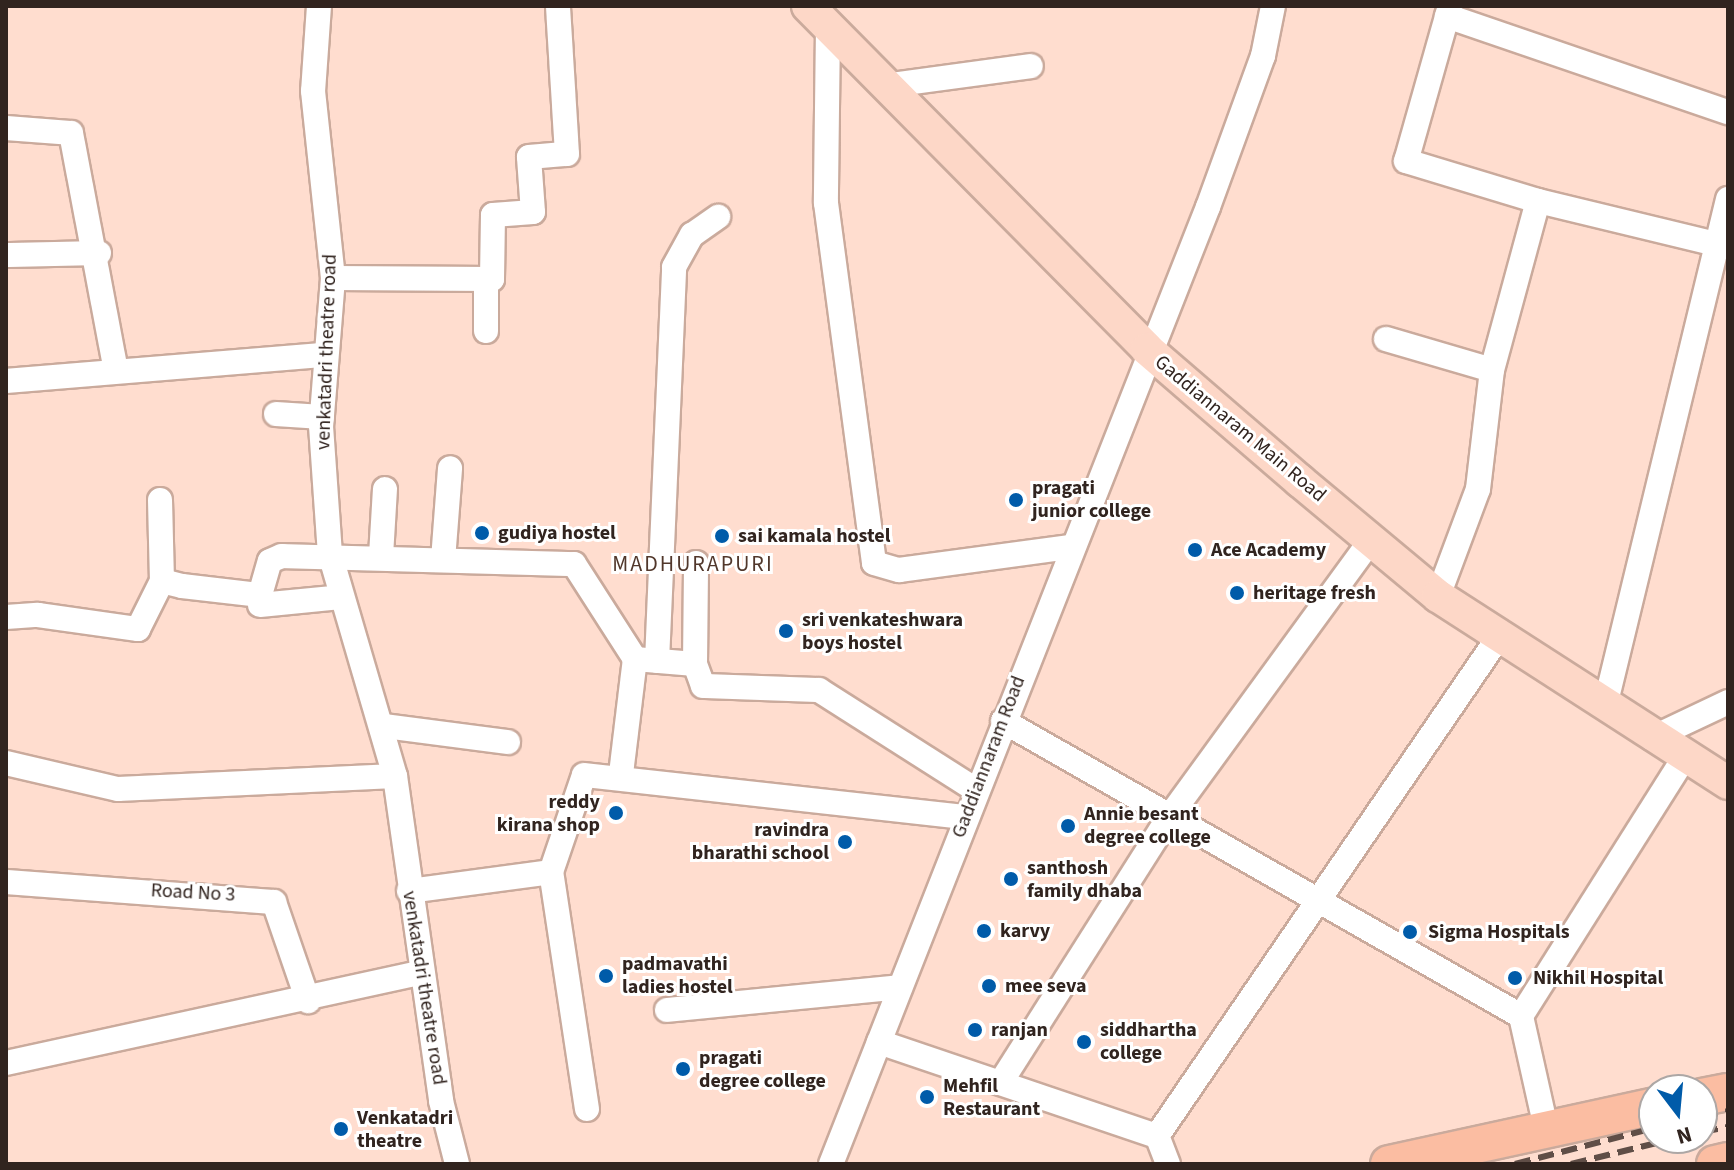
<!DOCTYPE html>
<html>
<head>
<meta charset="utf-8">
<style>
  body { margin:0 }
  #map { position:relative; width:1734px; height:1170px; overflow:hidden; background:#ffddcf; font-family:"Source Sans 3",sans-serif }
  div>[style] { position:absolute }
  .roads { filter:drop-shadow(2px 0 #caaa9c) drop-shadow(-2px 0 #caaa9c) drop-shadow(0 2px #caaa9c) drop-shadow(0 -2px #caaa9c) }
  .minor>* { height:24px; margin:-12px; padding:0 12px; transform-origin:12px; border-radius:12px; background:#fff }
  .major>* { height:32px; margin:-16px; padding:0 16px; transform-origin:16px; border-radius:16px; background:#fdd7c7 }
  .highway>* { height:36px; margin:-18px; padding:0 18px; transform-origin:18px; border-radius:18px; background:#fbbda2 }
  .rail>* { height:6px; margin-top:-3px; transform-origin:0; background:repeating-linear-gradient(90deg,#604e47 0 16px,transparent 0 24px) }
  .dots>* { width:22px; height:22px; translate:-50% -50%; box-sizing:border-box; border:4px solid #fff; border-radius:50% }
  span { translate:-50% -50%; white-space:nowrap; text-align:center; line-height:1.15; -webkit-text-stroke:6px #fff; paint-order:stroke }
  .street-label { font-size:20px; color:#31241f }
  .poi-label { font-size:20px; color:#31241f; font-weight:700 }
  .left { translate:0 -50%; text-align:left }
  .right { translate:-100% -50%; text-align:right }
  .neighbourhood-label { font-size:22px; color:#51372b; letter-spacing:2px }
  .frame { position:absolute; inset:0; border:8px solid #31241f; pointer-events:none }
  .north { position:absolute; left:1638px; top:1074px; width:80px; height:80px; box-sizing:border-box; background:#fff; border:2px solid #ada7a5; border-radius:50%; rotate:164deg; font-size:22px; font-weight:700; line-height:32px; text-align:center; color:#31241f }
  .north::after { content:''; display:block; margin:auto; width:28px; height:36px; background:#005ba9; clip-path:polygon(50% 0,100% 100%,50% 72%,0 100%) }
</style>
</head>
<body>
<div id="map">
  <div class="roads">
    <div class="minor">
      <div style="left:319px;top:6px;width:85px;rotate:94deg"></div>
      <div style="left:313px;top:91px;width:188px;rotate:83.9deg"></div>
      <div style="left:333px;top:278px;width:148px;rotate:94.6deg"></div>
      <div style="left:321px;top:426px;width:128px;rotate:86deg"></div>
      <div style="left:330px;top:554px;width:231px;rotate:73.7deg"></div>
      <div style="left:395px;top:776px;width:328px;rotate:81.9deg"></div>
      <div style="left:441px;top:1101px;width:65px;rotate:75.7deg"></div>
      <div style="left:1450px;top:6px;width:161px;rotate:105.8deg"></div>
      <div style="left:1406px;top:161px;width:138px;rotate:16.9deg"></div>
      <div style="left:1447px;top:16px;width:297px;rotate:18.9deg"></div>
      <div style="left:828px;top:27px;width:176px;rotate:90.7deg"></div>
      <div style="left:826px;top:203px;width:363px;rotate:82.4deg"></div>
      <div style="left:874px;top:563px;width:26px;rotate:16deg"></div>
      <div style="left:899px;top:570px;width:173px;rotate:-7.7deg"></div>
      <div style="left:891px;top:85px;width:141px;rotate:-7.7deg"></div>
      <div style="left:6px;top:128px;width:65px;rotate:4.4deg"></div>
      <div style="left:71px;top:133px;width:242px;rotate:79.3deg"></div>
      <div style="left:6px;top:255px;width:93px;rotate:-1.2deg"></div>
      <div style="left:333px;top:278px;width:159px;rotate:0.4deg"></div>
      <div style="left:492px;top:279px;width:64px;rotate:-89.1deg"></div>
      <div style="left:493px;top:215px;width:40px;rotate:-4.3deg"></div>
      <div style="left:533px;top:212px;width:55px;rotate:-94.2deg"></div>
      <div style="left:529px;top:157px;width:38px;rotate:-5deg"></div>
      <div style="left:567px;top:154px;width:148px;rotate:-93.5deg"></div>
      <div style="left:486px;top:331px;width:52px;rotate:-90deg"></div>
      <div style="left:1386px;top:339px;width:110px;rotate:16.3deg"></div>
      <div style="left:6px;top:381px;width:320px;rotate:-4.7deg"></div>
      <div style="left:276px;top:414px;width:46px;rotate:3.7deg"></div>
      <div style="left:160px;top:500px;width:81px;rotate:88.6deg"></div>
      <div style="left:162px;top:581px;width:21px;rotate:14deg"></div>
      <div style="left:182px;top:586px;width:79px;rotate:6.6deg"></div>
      <div style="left:260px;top:595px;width:35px;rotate:-74deg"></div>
      <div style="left:270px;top:561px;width:13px;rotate:-23deg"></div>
      <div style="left:282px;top:556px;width:292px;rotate:1.6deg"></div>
      <div style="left:574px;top:564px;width:113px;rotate:57.3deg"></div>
      <div style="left:635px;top:659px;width:60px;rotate:4.8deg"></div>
      <div style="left:695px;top:664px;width:23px;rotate:70deg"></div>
      <div style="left:703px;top:686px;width:116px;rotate:2deg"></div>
      <div style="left:819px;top:690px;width:186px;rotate:32.5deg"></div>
      <div style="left:381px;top:556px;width:67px;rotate:-86.6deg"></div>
      <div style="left:443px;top:560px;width:92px;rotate:-85.6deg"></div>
      <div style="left:1438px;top:596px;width:114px;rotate:-69.5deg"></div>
      <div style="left:1478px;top:489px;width:120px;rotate:-83.3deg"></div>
      <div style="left:1492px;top:370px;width:175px;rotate:-74.8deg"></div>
      <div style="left:1538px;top:201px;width:195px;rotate:13.6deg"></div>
      <div style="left:260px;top:605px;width:81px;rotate:-5.6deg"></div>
      <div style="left:6px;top:617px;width:32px;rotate:-4deg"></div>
      <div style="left:38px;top:615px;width:101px;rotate:8deg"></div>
      <div style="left:138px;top:629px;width:54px;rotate:-63.4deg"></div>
      <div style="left:657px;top:661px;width:394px;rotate:-87.5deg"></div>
      <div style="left:674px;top:267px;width:37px;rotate:-61deg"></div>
      <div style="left:692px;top:235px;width:32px;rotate:-35deg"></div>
      <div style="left:695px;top:664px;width:101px;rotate:-89.4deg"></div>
      <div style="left:1605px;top:706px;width:522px;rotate:-76.36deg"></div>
      <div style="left:1003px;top:721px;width:596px;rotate:29.66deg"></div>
      <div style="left:384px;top:726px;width:125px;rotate:7.4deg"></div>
      <div style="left:1652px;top:738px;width:84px;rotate:-25.3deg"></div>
      <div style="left:6px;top:763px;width:115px;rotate:13.1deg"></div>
      <div style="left:118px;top:789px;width:277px;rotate:-2.7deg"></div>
      <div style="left:621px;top:774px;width:116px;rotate:-83.1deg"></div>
      <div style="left:6px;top:882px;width:269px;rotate:4.3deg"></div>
      <div style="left:274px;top:902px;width:105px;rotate:71deg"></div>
      <div style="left:409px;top:891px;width:143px;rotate:-7.6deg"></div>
      <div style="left:667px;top:1010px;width:234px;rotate:-5.6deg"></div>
      <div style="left:879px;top:1042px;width:293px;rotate:18.7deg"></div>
      <div style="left:6px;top:1063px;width:426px;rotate:-12.3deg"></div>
      <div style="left:1001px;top:1082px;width:319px;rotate:-57.6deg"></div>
      <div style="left:1172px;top:813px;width:339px;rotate:-53.9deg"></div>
      <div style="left:587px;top:1109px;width:240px;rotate:-98.6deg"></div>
      <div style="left:551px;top:872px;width:102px;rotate:-71.2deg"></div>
      <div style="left:584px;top:775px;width:384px;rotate:6.3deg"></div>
      <div style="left:1546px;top:1128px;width:115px;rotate:-102.6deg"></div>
      <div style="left:1521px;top:1016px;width:303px;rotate:-57.7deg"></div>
      <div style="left:831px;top:1164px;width:1029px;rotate:-68.5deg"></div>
      <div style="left:1208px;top:207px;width:161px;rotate:-70deg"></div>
      <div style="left:1263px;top:56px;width:51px;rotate:-78.7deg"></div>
      <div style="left:1168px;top:1164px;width:30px;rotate:-111deg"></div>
      <div style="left:1157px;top:1136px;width:607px;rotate:-55.6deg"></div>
    </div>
    <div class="major">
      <div style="left:808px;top:6px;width:482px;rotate:45.3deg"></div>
      <div style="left:1147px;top:349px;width:202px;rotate:40.8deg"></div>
      <div style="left:1300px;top:481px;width:180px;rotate:39.8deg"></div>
      <div style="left:1438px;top:596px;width:345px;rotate:32.8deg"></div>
    </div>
    <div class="highway">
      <div style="left:1702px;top:1097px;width:26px;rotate:-11deg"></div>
      <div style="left:1389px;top:1164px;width:271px;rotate:-12.3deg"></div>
      <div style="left:1715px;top:1164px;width:13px;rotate:-13deg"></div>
    </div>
  </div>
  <div class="rail">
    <div style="left:1702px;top:1117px;width:27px;rotate:-13deg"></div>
    <div style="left:1702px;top:1132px;width:26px;rotate:-11deg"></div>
    <div style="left:1515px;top:1164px;width:144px;rotate:-14.5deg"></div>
    <div style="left:1571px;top:1164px;width:109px;rotate:-13.8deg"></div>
  </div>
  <div class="dots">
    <div style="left:1016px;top:500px;background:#005ba9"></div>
    <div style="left:482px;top:533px;background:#005ba9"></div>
    <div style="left:722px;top:536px;background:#005ba9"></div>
    <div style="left:1195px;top:550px;background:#005ba9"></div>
    <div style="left:1237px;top:593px;background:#005ba9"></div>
    <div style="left:786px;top:631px;background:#005ba9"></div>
    <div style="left:616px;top:813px;background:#005ba9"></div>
    <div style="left:1068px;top:826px;background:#005ba9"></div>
    <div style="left:845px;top:842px;background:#005ba9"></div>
    <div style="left:1011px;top:879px;background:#005ba9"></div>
    <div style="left:984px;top:931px;background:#005ba9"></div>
    <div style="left:1410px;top:932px;background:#005ba9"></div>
    <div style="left:606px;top:976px;background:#005ba9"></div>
    <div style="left:1515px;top:978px;background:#005ba9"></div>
    <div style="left:989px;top:986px;background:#005ba9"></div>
    <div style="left:975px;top:1030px;background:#005ba9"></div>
    <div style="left:1084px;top:1042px;background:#005ba9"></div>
    <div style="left:683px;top:1069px;background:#005ba9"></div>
    <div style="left:927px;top:1097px;background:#005ba9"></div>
    <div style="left:341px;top:1129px;background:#005ba9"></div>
  </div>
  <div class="street-label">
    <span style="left:327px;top:352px;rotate:-88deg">venkatadri theatre road</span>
    <span style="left:1240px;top:429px;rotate:40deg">Gaddiannaram Main Road</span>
    <span style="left:989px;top:757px;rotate:-69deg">Gaddiannaram Road</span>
    <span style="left:193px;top:893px;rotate:3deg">Road No 3</span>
    <span style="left:424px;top:988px;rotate:81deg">venkatadri theatre road</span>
  </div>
  <div class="poi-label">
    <span class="left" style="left:1032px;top:500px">pragati<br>junior college</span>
    <span class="left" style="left:498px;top:533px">gudiya hostel</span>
    <span class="left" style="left:738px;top:536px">sai kamala hostel</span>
    <span class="left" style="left:1211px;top:550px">Ace Academy</span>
    <span class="left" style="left:1253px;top:593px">heritage fresh</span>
    <span class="left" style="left:802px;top:632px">sri venkateshwara<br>boys hostel</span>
    <span class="right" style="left:600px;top:814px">reddy<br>kirana shop</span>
    <span class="left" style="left:1084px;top:826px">Annie besant<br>degree college</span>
    <span class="right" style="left:829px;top:842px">ravindra<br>bharathi school</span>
    <span class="left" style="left:1027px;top:880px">santhosh<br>family dhaba</span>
    <span class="left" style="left:1000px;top:931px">karvy</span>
    <span class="left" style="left:1428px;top:932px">Sigma Hospitals</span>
    <span class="left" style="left:622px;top:976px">padmavathi<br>ladies hostel</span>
    <span class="left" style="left:1533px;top:978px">Nikhil Hospital</span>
    <span class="left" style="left:1005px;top:986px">mee seva</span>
    <span class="left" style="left:991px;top:1030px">ranjan</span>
    <span class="left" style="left:1100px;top:1042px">siddhartha<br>college</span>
    <span class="left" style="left:699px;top:1070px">pragati<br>degree college</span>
    <span class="left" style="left:943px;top:1098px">Mehfil<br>Restaurant</span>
    <span class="left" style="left:357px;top:1130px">Venkatadri<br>theatre</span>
  </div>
  <div class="neighbourhood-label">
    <span style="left:693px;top:565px">MADHURAPURI</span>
  </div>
  <div class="frame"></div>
  <div class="north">N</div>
</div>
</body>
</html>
